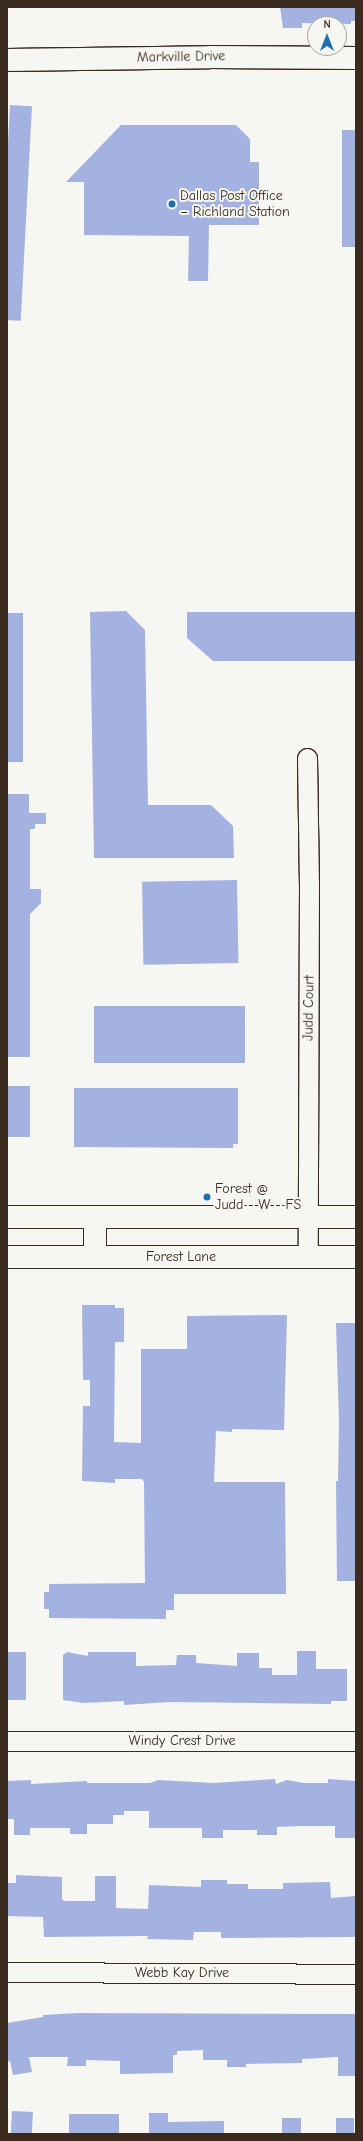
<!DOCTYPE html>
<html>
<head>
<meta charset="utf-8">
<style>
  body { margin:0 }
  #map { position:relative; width:363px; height:2141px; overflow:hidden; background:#f6f6f2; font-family:"Comic Neue",sans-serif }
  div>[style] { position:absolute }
  .building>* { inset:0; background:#a4b2e2; transform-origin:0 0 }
  .roads { filter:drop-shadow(1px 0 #3b2a1e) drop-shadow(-1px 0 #3b2a1e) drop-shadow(0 1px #3b2a1e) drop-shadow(0 -1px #3b2a1e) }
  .street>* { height:19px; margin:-9.5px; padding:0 9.5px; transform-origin:9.5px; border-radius:9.5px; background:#f6f6f2 }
  .secondary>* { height:22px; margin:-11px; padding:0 11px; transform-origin:11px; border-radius:11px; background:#f6f6f2 }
  .dots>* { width:11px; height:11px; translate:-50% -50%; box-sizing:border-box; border:2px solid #f6f6f2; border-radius:50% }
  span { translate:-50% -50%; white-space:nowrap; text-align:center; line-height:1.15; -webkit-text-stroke:4px #f6f6f2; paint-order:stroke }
  .street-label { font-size:14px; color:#3b2a1e }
  .poi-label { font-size:14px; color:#3b2a1e }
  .left { translate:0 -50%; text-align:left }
  .frame { position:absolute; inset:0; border:8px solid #3b2a1e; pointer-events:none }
  .north { position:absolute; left:307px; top:16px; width:40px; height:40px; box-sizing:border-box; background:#f6f6f2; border:1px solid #aba49d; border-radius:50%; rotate:0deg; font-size:11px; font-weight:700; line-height:16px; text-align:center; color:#3b2a1e }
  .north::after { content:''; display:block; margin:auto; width:14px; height:18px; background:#1f6fb2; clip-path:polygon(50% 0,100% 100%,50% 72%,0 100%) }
</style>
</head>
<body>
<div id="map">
  <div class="building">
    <div style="clip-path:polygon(280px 7px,356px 7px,356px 21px,351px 21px,351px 24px,302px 23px,302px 28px,283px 28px)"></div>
    <div style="left:10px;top:105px;width:22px;height:215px;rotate:3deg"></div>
    <div style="clip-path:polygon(121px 125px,236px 125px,250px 139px,250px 162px,259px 162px,259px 225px,209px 225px,208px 281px,188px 281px,189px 236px,84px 235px,84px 182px,66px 182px)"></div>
    <div style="left:342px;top:130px;width:14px;height:117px"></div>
    <div style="clip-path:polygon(126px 611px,145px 630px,148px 805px,211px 805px,233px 826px,234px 858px,94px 858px,90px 612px)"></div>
    <div style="clip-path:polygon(187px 612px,356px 612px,356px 661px,213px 661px,187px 638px)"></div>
    <div style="left:7px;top:613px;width:16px;height:149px"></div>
    <div style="clip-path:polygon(7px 794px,29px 794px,29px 813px,46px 813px,46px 824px,35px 824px,35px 829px,30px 829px,30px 889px,41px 889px,41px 903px,30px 914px,30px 1057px,7px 1057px)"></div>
    <div style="left:237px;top:880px;width:83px;height:95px;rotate:89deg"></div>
    <div style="left:245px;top:1006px;width:57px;height:151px;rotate:90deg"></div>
    <div style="left:30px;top:1086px;width:51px;height:23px;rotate:90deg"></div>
    <div style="clip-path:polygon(74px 1088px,238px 1088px,238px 1144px,233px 1144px,233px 1148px,74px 1147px)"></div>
    <div style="clip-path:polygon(82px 1305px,115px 1305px,115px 1308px,124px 1308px,124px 1342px,115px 1342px,114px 1442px,141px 1443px,141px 1349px,187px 1349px,187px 1316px,287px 1315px,284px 1430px,232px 1429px,232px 1432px,216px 1431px,214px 1482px,285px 1482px,286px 1594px,174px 1594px,174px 1610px,166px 1610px,166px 1619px,49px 1618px,49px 1609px,44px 1609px,44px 1592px,49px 1592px,49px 1584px,145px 1583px,144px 1482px,142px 1479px,115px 1479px,115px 1483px,82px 1481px,83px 1406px,90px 1406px,90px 1380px,83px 1380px)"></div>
    <div style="clip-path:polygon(336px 1323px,356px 1323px,356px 1581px,337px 1581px,336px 1481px,338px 1481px,339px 1421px)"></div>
    <div style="clip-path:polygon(297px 1651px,316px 1651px,316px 1669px,347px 1669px,347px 1701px,331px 1701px,331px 1704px,170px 1702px,124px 1705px,124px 1701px,84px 1703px,63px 1700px,63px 1655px,67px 1652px,88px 1656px,88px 1652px,136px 1652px,136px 1666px,176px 1665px,177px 1655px,196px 1655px,196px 1663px,237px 1666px,237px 1653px,259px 1653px,259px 1668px,272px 1668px,272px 1675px,297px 1675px)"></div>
    <div style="left:7px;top:1652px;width:19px;height:48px"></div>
    <div style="clip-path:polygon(275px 1779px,276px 1784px,287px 1780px,304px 1783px,328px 1783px,328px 1779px,356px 1781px,356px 1838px,335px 1838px,335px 1826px,299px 1826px,277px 1827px,277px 1835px,257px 1835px,257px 1830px,223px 1830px,223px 1838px,202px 1838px,202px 1828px,149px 1828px,149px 1811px,124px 1811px,124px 1815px,113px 1815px,113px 1824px,87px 1824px,87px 1834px,70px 1834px,70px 1828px,30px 1828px,30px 1835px,14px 1835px,14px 1819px,7px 1819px,7px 1781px,31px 1780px,31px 1784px,87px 1781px,87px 1783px,150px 1783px,158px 1780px,214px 1783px)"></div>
    <div style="clip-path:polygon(16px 1875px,62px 1877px,62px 1900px,66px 1901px,95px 1901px,95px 1876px,116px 1876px,116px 1908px,148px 1909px,149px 1885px,201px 1887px,201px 1880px,227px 1880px,227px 1884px,248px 1884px,248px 1889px,283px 1889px,283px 1883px,330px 1882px,331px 1898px,355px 1896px,355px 1937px,221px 1938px,221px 1932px,194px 1932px,193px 1940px,147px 1939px,148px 1936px,44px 1937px,43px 1917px,7px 1916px,7px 1883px,16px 1883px)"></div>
    <div style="clip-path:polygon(78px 2013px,356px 2014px,356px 2076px,338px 2076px,338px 2057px,302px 2059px,302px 2063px,246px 2064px,246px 2067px,227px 2067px,227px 2060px,203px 2060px,203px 2050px,177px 2051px,177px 2055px,173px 2055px,173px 2073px,120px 2074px,120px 2061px,86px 2060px,86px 2066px,67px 2066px,68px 2057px,29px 2057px,32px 2072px,13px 2075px,10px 2061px,7px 2062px,7px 2023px,43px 2017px,43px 2015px)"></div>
    <div style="left:12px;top:2111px;width:21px;height:23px;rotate:3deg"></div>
    <div style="clip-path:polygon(149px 2113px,168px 2113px,168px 2122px,224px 2121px,224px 2134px,149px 2134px)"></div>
    <div style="left:119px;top:2114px;width:20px;height:50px;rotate:90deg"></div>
    <div style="left:282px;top:2118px;width:19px;height:16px"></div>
    <div style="left:354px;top:2118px;width:16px;height:18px;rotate:90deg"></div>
  </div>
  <div class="roads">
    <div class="street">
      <div style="left:307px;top:758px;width:128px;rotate:89.1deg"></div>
      <div style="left:309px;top:886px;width:371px;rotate:90.2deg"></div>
      <div style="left:7px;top:1741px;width:349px"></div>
      <div style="left:7px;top:1972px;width:349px;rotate:0.3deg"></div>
    </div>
    <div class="secondary">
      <div style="left:7px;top:60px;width:203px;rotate:-0.8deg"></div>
      <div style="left:210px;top:57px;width:146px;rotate:0.4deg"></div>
      <div style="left:7px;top:1217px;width:349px"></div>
      <div style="left:95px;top:1217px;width:40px;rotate:90deg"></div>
      <div style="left:7px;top:1257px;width:349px"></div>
    </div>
  </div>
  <div class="dots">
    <div style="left:172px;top:204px;background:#1f6fb2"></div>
    <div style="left:207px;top:1197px;background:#1f6fb2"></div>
  </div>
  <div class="street-label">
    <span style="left:181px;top:57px;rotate:-1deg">Markville Drive</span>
    <span style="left:309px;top:1008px;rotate:-89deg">Judd Court</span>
    <span style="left:181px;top:1257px">Forest Lane</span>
    <span style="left:182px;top:1741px">Windy Crest Drive</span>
    <span style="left:182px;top:1973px">Webb Kay Drive</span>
  </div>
  <div class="poi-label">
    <span class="left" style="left:180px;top:204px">Dallas Post Office<br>– Richland Station</span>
    <span class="left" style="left:215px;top:1197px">Forest @<br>Judd - W - FS</span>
  </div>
  <div class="frame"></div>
  <div class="north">N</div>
</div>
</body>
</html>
